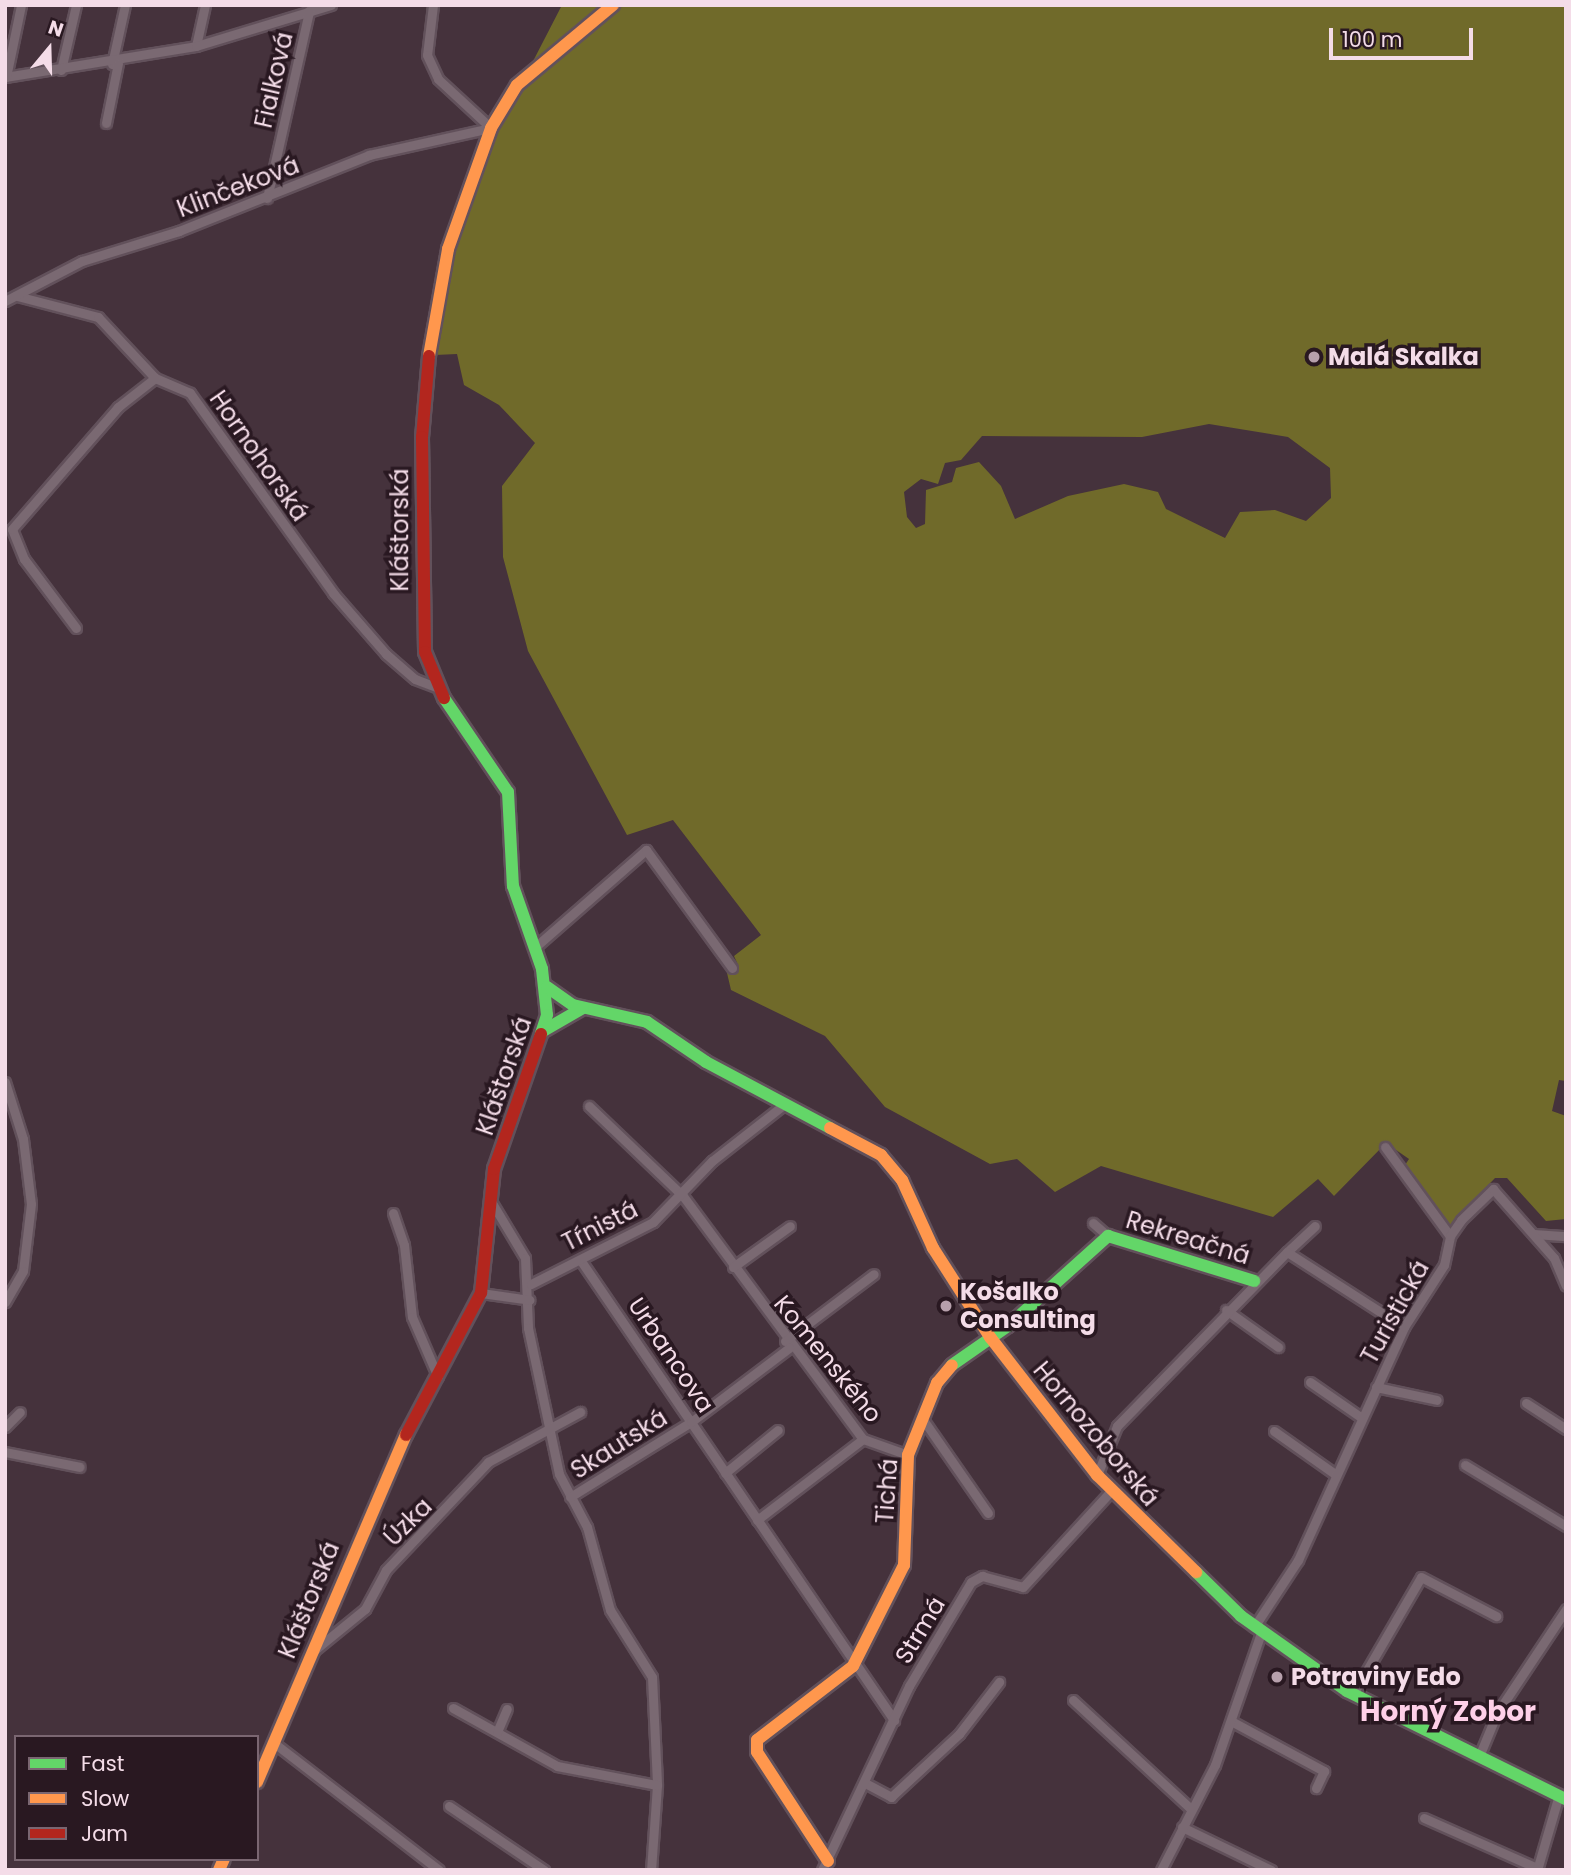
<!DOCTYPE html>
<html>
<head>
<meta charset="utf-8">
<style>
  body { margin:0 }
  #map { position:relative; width:1571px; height:1875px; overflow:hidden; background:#45323c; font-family:Poppins,sans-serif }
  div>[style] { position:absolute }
  .forest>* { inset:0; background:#706a2a }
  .roads { filter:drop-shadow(2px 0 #62515b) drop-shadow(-2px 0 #62515b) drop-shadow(0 2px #62515b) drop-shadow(0 -2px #62515b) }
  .street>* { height:9px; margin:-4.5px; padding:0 4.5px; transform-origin:4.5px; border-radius:4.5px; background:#7a6972 }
  .fast>* { height:12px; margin:-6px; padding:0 6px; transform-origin:6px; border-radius:6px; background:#63d668 }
  .slow>* { height:12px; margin:-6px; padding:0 6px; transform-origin:6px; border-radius:6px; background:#ff974d }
  .jam>* { height:12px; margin:-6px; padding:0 6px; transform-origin:6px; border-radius:6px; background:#b3261e }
  .dots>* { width:19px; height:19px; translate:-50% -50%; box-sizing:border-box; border:4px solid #291821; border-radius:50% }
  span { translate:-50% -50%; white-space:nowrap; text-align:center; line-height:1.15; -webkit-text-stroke:7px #291821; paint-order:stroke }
  .street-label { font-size:24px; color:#f4dce8 }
  .poi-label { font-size:24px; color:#f4dce8; font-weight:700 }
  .left { translate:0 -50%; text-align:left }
  .quarter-label { font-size:28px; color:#fed0e8; font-weight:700 }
  .frame { position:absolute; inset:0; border:7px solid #f4dce8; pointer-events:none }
  .legend { position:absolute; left:14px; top:1735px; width:245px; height:126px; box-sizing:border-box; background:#291821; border:2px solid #7a6671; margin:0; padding:9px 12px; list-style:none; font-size:21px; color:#f4dce8 }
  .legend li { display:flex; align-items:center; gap:14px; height:35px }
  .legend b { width:35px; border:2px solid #7a6671 }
  .north { position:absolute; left:14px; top:14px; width:70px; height:70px; -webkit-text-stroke:5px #291821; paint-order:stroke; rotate:19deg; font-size:19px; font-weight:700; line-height:28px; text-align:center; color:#f4dce8 }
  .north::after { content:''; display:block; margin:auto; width:24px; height:32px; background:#f4dce8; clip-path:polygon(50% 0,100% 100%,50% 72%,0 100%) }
  .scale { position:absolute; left:1329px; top:28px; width:144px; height:32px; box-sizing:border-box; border:4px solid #f4dce8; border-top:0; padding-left:9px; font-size:21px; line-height:24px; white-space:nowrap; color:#f4dce8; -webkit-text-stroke:5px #291821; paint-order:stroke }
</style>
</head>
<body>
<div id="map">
  <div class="forest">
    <div style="clip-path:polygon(evenodd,562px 5px,1566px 5px,1566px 1081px,1559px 1080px,1552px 1111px,1566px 1116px,1566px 1219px,1546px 1221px,1507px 1178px,1495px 1178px,1450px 1225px,1403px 1168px,1409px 1159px,1386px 1143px,1334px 1196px,1318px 1179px,1273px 1217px,1101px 1166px,1055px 1192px,1017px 1159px,990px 1164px,885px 1107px,825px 1036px,731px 990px,727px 973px,738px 965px,734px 956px,761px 935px,673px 820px,627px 835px,528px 651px,503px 557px,502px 486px,535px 443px,499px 405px,464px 385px,457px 354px,435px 355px,443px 285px,477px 170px,562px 5px,1209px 424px,1288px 437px,1330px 468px,1331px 498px,1306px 521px,1275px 510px,1240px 512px,1225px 538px,1166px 509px,1158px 492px,1124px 484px,1068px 496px,1015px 519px,1001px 486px,979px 462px,956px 468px,952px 482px,926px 490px,925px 524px,916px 528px,907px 517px,904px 492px,921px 479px,938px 484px,945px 463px,961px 460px,982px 436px,1142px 437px,1209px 424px)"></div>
  </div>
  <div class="roads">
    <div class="street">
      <div style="left:433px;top:5px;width:50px;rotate:96.8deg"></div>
      <div style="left:427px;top:55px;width:26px;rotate:65deg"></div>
      <div style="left:438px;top:79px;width:72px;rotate:42.8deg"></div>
      <div style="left:196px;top:46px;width:42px;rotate:-77.6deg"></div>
      <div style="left:112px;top:64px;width:60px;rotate:-77.6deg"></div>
      <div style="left:61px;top:70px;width:67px;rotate:-77deg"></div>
      <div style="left:5px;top:77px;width:193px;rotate:-9.2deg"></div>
      <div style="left:196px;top:46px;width:141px;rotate:-16.9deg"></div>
      <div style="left:6px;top:77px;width:74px;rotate:-78.2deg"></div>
      <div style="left:106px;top:123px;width:61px;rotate:-78.7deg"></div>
      <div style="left:267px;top:198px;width:192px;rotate:-77.3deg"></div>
      <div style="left:17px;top:296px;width:84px;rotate:14.5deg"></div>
      <div style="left:98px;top:317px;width:83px;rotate:46.9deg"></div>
      <div style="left:155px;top:378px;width:38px;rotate:23deg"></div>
      <div style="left:190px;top:393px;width:246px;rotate:54.4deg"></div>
      <div style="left:333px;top:593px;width:81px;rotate:49deg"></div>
      <div style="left:386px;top:654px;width:38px;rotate:41deg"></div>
      <div style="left:415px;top:679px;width:22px;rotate:21deg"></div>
      <div style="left:5px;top:301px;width:87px;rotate:-27.5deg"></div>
      <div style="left:82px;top:261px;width:102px;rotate:-17.2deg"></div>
      <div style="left:179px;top:231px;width:205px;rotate:-21.8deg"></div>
      <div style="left:369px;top:155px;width:125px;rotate:-12.5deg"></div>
      <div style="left:76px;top:628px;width:86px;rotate:-127deg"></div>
      <div style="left:24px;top:559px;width:32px;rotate:-112deg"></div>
      <div style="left:12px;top:529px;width:162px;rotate:-49deg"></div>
      <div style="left:118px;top:407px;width:47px;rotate:-38.1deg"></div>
      <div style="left:534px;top:948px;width:149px;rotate:-41.2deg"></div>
      <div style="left:646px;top:850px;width:146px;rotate:53.9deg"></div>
      <div style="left:5px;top:1082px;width:60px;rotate:72.5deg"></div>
      <div style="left:23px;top:1139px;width:65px;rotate:83deg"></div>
      <div style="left:31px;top:1204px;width:67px;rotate:96.8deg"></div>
      <div style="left:23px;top:1271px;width:36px;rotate:120deg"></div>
      <div style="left:589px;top:1106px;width:130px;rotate:43.8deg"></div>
      <div style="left:683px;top:1196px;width:302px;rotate:53.5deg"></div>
      <div style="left:863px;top:1439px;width:48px;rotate:19.6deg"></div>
      <div style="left:1385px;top:1147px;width:110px;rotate:53.9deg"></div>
      <div style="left:489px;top:1198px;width:70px;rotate:59deg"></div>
      <div style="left:525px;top:1258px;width:70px;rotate:87.5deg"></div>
      <div style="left:528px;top:1328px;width:149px;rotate:78deg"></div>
      <div style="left:559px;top:1474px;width:60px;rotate:62.2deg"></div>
      <div style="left:587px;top:1527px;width:86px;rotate:74.5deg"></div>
      <div style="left:610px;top:1610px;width:79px;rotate:57.9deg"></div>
      <div style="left:652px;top:1677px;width:108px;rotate:87.3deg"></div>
      <div style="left:657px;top:1785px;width:85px;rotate:94deg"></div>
      <div style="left:393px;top:1213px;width:34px;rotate:71deg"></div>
      <div style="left:404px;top:1245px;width:72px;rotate:83.7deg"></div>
      <div style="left:412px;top:1317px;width:65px;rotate:66.6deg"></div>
      <div style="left:1093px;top:1223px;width:20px;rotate:41deg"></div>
      <div style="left:1534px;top:1234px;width:32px;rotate:4deg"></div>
      <div style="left:1287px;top:1252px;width:38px;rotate:-43deg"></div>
      <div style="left:581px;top:1261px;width:556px;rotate:55.71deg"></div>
      <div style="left:733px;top:1267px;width:70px;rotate:-35.7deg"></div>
      <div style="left:531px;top:1284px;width:137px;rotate:-26.9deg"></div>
      <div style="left:653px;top:1222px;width:85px;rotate:-46deg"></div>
      <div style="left:712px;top:1161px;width:94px;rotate:-38.1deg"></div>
      <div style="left:481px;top:1293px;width:49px;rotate:8.1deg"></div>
      <div style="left:1226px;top:1310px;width:64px;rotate:35.4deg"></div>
      <div style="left:785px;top:1341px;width:111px;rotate:-37deg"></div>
      <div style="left:1310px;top:1382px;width:63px;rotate:34.7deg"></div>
      <div style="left:1376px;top:1387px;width:62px;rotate:12deg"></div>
      <div style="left:1526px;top:1403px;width:48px;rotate:33deg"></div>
      <div style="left:924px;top:1421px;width:112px;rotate:55.2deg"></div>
      <div style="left:5px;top:1427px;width:21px;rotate:-45deg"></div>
      <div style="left:1274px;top:1431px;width:75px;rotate:35.2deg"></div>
      <div style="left:5px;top:1452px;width:76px;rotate:11.3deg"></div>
      <div style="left:1465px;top:1465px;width:118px;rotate:31.1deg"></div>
      <div style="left:725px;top:1473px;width:68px;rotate:-39.1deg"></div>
      <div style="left:1097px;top:1475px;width:53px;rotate:-67.8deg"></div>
      <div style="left:1117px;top:1426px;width:243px;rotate:-45.7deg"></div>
      <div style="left:1287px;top:1252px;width:139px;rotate:32.7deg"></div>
      <div style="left:570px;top:1497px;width:142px;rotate:-31.8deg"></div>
      <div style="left:691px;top:1422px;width:123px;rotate:-37.1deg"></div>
      <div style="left:757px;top:1520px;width:133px;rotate:-37.4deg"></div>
      <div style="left:1254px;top:1627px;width:80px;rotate:-56.7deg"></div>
      <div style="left:1298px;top:1560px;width:256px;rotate:-65.5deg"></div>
      <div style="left:1404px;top:1327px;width:74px;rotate:-57.2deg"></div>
      <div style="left:1444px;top:1265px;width:30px;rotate:-78deg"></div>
      <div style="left:1450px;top:1236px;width:19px;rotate:-55deg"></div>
      <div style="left:1461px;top:1220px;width:45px;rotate:-44.1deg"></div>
      <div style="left:1493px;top:1189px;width:92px;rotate:48.5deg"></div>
      <div style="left:1554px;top:1258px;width:30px;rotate:67deg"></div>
      <div style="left:311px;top:1653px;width:70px;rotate:-39.2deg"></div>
      <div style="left:365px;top:1609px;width:44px;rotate:-61.7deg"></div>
      <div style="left:386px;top:1570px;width:149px;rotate:-46.6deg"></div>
      <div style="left:488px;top:1462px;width:105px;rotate:-28.5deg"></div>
      <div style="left:1353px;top:1694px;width:135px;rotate:-59.8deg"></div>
      <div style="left:1421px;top:1577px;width:85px;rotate:27.5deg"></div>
      <div style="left:1073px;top:1700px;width:161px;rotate:42.7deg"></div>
      <div style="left:453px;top:1708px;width:119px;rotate:29.1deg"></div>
      <div style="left:557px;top:1766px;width:102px;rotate:10.8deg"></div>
      <div style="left:1231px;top:1721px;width:106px;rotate:28.3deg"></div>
      <div style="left:1324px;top:1771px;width:19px;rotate:115deg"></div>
      <div style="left:497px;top:1732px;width:25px;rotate:-67deg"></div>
      <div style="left:274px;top:1743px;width:208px;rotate:37.6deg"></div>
      <div style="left:1480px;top:1754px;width:44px;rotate:-67.5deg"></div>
      <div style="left:1497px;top:1713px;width:125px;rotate:-56.4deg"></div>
      <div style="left:865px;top:1783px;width:30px;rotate:28deg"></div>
      <div style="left:891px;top:1797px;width:93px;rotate:-42.8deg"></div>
      <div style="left:959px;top:1734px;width:66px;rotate:-52.4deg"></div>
      <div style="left:449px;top:1806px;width:115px;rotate:34deg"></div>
      <div style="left:1424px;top:1818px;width:124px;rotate:23.9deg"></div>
      <div style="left:1182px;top:1827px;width:99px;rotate:25.8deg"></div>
      <div style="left:822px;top:1870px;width:204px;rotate:-64.7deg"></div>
      <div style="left:909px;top:1686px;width:121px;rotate:-59.2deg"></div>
      <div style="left:971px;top:1582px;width:13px;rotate:-29deg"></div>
      <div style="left:982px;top:1576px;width:42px;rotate:15deg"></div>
      <div style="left:1023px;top:1587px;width:132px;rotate:-47.5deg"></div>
      <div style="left:1161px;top:1870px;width:118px;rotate:-62.8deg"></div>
      <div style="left:1215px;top:1765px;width:140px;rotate:-70.8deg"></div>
      <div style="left:1537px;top:1870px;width:78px;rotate:-73.7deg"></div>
    </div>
    <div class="fast">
      <div style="left:444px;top:698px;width:114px;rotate:55.8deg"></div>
      <div style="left:508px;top:792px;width:94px;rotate:87deg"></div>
      <div style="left:513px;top:886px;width:88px;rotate:70.7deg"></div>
      <div style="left:542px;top:969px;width:46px;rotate:83.8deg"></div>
      <div style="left:547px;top:1015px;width:20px;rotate:108deg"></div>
      <div style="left:547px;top:987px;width:32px;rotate:35deg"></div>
      <div style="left:573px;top:1005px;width:76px;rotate:12.9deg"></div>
      <div style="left:647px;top:1022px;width:71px;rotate:34.1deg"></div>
      <div style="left:706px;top:1062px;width:140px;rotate:28deg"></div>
      <div style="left:543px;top:1031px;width:46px;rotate:-29.9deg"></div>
      <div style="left:952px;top:1365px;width:68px;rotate:-34.9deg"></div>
      <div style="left:1008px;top:1326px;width:135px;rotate:-42deg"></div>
      <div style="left:1108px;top:1236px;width:153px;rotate:17.1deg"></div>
      <div style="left:1196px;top:1572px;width:63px;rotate:44.4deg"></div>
      <div style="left:1241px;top:1616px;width:130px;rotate:35.3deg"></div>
      <div style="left:1347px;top:1691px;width:244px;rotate:26.3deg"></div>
    </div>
    <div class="slow">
      <div style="left:429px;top:356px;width:109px;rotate:-79.9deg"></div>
      <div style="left:448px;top:249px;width:128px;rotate:-70.4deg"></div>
      <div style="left:491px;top:128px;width:50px;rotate:-58.8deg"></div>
      <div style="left:517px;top:85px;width:125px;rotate:-39.8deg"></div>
      <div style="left:830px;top:1128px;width:58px;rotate:27.9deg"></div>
      <div style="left:881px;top:1155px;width:33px;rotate:50deg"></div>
      <div style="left:902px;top:1180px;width:75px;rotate:65.5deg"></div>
      <div style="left:933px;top:1248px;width:106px;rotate:57.4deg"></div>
      <div style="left:990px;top:1337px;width:175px;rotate:52.2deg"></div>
      <div style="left:1097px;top:1475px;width:139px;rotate:44.4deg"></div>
      <div style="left:257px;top:1782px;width:378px;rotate:-66.8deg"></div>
      <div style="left:828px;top:1861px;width:130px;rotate:-123.1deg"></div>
      <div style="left:757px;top:1752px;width:12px;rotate:-90deg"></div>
      <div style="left:757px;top:1740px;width:121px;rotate:-37.6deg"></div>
      <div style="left:853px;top:1666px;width:113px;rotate:-63.2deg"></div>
      <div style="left:904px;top:1565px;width:110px;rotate:-87.9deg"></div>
      <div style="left:908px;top:1455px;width:78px;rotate:-68.1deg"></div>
      <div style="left:937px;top:1383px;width:23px;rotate:-50deg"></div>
      <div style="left:219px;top:1870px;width:12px;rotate:-66deg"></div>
    </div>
    <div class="jam">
      <div style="left:429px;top:356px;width:81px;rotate:94.9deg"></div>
      <div style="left:422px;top:437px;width:215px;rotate:89.2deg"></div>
      <div style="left:425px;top:652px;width:50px;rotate:67.6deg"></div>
      <div style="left:406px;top:1435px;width:161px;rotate:-62.2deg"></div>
      <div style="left:481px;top:1293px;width:125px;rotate:-84deg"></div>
      <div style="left:494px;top:1169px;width:143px;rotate:-70.8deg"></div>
    </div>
  </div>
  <div class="dots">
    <div style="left:1314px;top:357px;background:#b7a0ac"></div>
    <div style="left:946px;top:1306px;background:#b7a0ac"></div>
    <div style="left:1277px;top:1677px;background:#b7a0ac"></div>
  </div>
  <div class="street-label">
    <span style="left:274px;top:80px;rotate:-77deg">Fialková</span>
    <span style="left:238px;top:187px;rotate:-21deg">Klinčeková</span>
    <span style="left:259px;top:456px;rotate:55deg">Hornohorská</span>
    <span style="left:400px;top:530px;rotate:-90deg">Kláštorská</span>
    <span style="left:504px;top:1076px;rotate:-71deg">Kláštorská</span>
    <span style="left:600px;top:1226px;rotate:-27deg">Tŕnistá</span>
    <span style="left:1188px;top:1238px;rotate:17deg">Rekreačná</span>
    <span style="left:1395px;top:1312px;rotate:-61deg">Turistická</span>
    <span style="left:671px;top:1355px;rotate:56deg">Urbancova</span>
    <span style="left:828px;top:1359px;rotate:51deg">Komenského</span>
    <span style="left:1096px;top:1434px;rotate:50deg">Hornozoborská</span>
    <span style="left:619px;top:1444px;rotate:-32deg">Skautská</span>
    <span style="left:887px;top:1491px;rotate:-86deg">Tichá</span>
    <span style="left:408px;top:1522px;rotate:-45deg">Úzka</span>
    <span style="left:309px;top:1600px;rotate:-68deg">Kláštorská</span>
    <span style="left:920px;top:1630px;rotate:-59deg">Strmá</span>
  </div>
  <div class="poi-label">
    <span class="left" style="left:1328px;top:357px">Malá Skalka</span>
    <span class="left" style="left:960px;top:1306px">Košalko<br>Consulting</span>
    <span class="left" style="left:1291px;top:1677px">Potraviny Edo</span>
  </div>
  <div class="quarter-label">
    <span style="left:1448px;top:1712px">Horný Zobor</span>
  </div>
  <div class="frame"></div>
  <ul class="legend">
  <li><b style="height:9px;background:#63d668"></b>Fast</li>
  <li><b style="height:9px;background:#ff974d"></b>Slow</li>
  <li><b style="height:9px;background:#b3261e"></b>Jam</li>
  </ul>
  <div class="north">N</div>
  <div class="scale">100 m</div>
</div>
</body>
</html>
